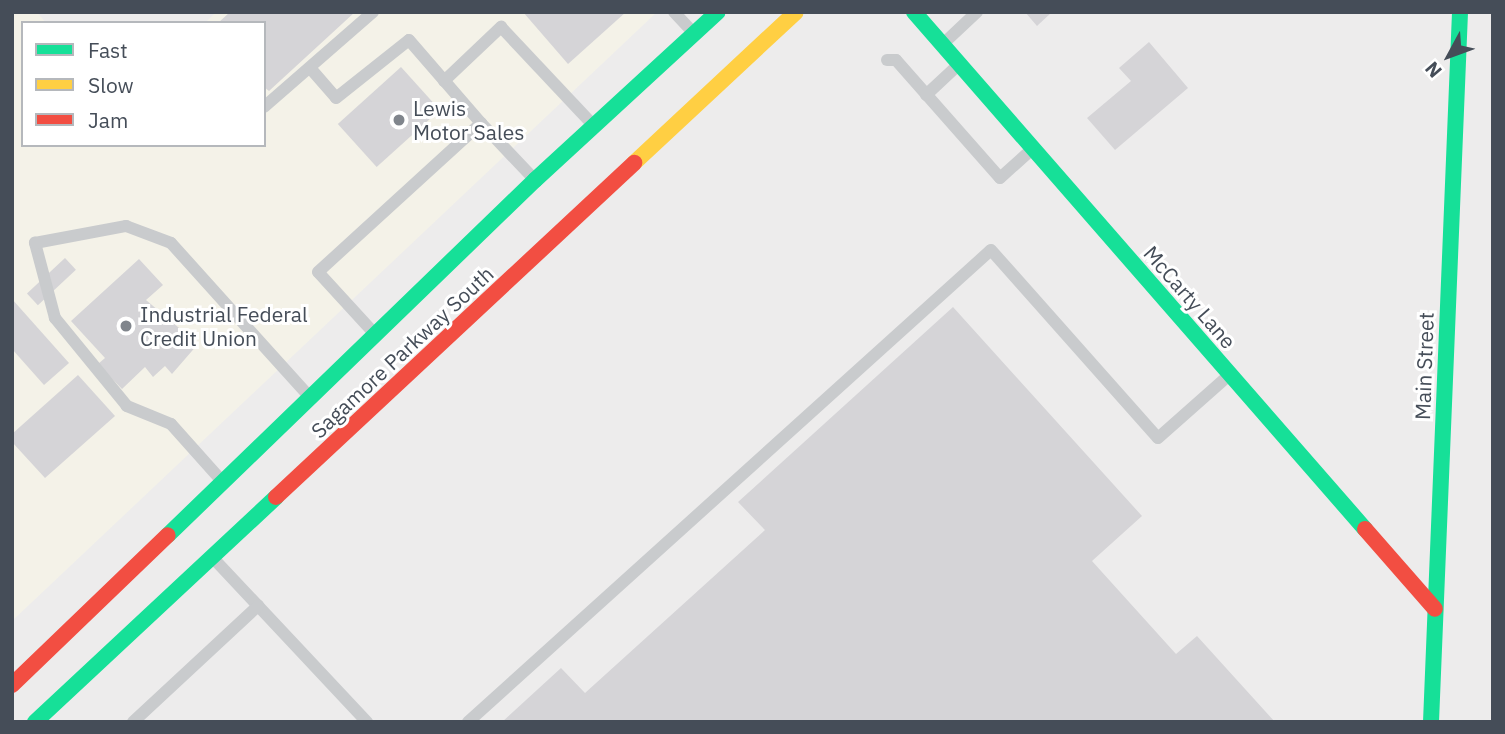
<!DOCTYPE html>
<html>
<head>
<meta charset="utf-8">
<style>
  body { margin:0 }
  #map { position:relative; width:1505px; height:734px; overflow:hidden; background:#edecec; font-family:"IBM Plex Sans",sans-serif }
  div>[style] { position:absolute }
  .commercial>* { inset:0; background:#f4f2e8 }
  .building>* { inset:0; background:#d5d4d7; transform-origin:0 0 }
  .lane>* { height:12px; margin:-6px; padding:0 6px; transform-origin:6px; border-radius:6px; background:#c9cbcd }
  .fast>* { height:16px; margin:-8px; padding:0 8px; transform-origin:8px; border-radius:8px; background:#16e098 }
  .slow>* { height:16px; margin:-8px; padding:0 8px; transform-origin:8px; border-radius:8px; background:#ffcf43 }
  .jam>* { height:16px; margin:-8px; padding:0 8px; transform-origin:8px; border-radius:8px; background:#f24e42 }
  .dots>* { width:19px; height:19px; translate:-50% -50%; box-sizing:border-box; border:4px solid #fff; border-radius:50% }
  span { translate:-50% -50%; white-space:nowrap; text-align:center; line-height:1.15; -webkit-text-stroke:6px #fff; paint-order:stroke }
  .poi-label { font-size:21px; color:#454d58 }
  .left { translate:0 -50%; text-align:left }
  .street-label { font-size:21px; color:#454d58 }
  .frame { position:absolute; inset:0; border:14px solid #454d58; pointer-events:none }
  .legend { position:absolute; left:21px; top:21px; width:245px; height:126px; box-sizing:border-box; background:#fff; border:2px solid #b5b8bc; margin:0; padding:9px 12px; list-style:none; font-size:21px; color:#454d58 }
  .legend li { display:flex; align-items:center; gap:14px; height:35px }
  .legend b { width:35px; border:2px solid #b5b8bc }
  .north { position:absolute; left:1414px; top:21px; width:70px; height:70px; -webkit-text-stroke:5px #fff; paint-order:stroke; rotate:229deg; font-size:19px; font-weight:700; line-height:28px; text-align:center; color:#454d58 }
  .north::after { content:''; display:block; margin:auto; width:24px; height:32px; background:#454d58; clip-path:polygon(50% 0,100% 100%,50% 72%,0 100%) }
</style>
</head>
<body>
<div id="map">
  <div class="commercial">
    <div style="clip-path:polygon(12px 12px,37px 12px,46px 23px,23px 23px,23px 145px,264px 145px,264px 23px,205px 23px,216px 12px,657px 12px,12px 621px)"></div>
  </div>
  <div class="building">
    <div style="clip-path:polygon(230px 12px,355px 12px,269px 91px,264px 87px,264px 23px,218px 23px)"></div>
    <div style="clip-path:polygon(523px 12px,626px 12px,568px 64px)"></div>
    <div style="clip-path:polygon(1025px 12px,1052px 12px,1037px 26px)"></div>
    <div style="clip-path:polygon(1149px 42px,1188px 88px,1115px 150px,1087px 118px,1131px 81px,1119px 68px)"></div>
    <div style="left:401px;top:67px;width:58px;height:85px;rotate:48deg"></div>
    <div style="left:65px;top:258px;width:16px;height:52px;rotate:47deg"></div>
    <div style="clip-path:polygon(139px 259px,163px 285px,146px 300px,198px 344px,172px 374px,165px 366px,153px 377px,145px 367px,122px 389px,98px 364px,105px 358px,71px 321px)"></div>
    <div style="clip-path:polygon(12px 299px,69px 363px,44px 385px,12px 349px)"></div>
    <div style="clip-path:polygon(953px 307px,1142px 516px,1092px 561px,1176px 654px,1197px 636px,1275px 722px,502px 722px,561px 668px,585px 693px,765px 530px,738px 502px)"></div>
    <div style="clip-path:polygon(78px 375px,115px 416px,45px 478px,12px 442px,12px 434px)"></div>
  </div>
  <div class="lane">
    <div style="left:674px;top:12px;width:26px;rotate:47deg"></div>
    <div style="left:944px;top:43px;width:45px;rotate:-43.2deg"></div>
    <div style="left:887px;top:60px;width:9px"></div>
    <div style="left:896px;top:60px;width:157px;rotate:48.6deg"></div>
    <div style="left:1000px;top:178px;width:40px;rotate:-42deg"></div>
    <div style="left:311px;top:69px;width:38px;rotate:49deg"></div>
    <div style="left:336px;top:98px;width:93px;rotate:-38.5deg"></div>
    <div style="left:409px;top:40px;width:110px;rotate:49.1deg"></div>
    <div style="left:444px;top:81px;width:79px;rotate:-43.5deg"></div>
    <div style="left:501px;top:27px;width:132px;rotate:46.8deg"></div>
    <div style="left:926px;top:95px;width:42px;rotate:-43.1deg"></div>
    <div style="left:264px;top:107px;width:145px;rotate:-41.1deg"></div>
    <div style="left:373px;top:332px;width:81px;rotate:-132.5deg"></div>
    <div style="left:318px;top:272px;width:221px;rotate:-42.4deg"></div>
    <div style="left:481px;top:123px;width:76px;rotate:46.6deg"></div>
    <div style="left:221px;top:480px;width:75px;rotate:-131.8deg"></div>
    <div style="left:171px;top:424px;width:48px;rotate:-157.8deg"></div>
    <div style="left:127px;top:406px;width:114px;rotate:-129.3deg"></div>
    <div style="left:55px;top:318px;width:78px;rotate:-104.9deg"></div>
    <div style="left:35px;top:243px;width:93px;rotate:-10.6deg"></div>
    <div style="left:126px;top:226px;width:48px;rotate:20.7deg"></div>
    <div style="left:171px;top:243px;width:203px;rotate:48deg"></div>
    <div style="left:214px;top:559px;width:224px;rotate:46.8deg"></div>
    <div style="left:133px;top:722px;width:171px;rotate:-42.9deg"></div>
    <div style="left:468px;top:722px;width:704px;rotate:-42.07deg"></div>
    <div style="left:991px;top:250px;width:251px;rotate:48.4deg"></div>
    <div style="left:1158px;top:438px;width:92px;rotate:-41.5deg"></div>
  </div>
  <div class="fast">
    <div style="left:914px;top:12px;width:686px;rotate:48.9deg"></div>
    <div style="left:168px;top:535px;width:511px;rotate:-44.05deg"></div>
    <div style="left:535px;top:180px;width:248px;rotate:-42.6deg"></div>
    <div style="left:35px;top:722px;width:330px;rotate:-43deg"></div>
    <div style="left:1431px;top:722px;width:711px;rotate:-87.66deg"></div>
  </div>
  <div class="slow">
    <div style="left:634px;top:163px;width:221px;rotate:-43deg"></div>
  </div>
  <div class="jam">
    <div style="left:276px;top:497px;width:490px;rotate:-43deg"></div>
    <div style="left:1365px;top:529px;width:106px;rotate:48.8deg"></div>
    <div style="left:12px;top:685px;width:216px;rotate:-43.9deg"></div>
  </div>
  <div class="dots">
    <div style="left:399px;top:120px;background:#80858c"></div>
    <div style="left:126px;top:326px;background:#80858c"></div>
  </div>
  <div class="poi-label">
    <span class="left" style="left:413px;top:120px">Lewis<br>Motor Sales</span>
    <span class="left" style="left:140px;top:326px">Industrial Federal<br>Credit Union</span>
  </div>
  <div class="street-label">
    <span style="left:1190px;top:297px;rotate:49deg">McCarty Lane</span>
    <span style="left:402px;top:352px;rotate:-43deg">Sagamore Parkway South</span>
    <span style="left:1424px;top:366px;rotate:-88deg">Main Street</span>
  </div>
  <div class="frame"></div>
  <ul class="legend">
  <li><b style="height:9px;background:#16e098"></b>Fast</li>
  <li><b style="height:9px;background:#ffcf43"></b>Slow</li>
  <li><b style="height:9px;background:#f24e42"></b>Jam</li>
  </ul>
  <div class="north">N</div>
</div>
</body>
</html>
